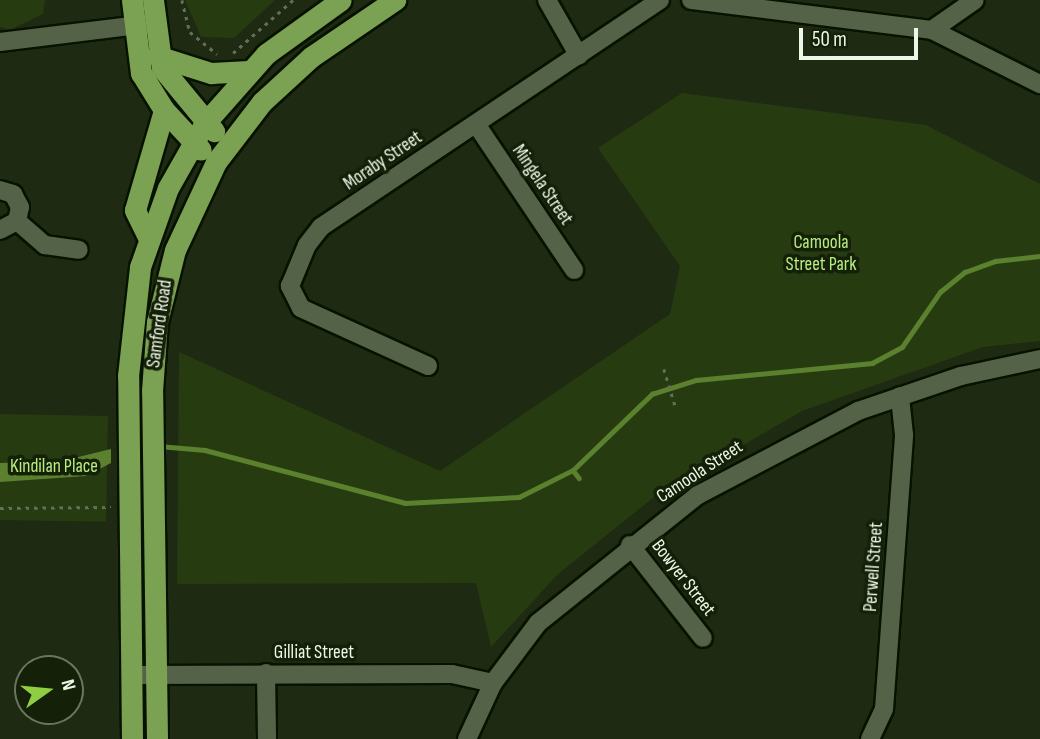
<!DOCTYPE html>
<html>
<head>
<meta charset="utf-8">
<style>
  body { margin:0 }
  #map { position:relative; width:1040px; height:739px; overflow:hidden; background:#1e2a11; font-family:"Sofia Sans Condensed",sans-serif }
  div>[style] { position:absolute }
  .green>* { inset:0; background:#273b11; transform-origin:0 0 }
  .water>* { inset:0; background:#5b812e }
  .stream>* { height:4.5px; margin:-2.25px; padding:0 2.25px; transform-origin:2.25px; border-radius:2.25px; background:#5b812e }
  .path>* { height:2.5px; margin-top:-1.25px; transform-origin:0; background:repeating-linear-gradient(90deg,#646f59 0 3.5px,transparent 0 8.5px) }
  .roads { filter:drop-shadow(2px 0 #081200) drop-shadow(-2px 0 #081200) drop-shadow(0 2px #081200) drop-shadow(0 -2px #081200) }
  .minor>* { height:18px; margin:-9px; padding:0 9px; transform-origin:9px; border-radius:9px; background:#546347 }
  .major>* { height:21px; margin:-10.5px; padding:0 10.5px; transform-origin:10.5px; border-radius:10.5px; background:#7ba152 }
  span { translate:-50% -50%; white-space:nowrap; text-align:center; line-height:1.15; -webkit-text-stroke:7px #142008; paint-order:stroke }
  .street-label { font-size:19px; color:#eef7e7 }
  .park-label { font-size:19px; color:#b8ed80 }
  .north { position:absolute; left:14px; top:655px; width:70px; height:70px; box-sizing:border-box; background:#142008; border:2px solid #6b7661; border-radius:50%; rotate:75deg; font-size:19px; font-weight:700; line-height:28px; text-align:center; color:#eef7e7 }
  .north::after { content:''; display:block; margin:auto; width:24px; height:32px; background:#8fcd42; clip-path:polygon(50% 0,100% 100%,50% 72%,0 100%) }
  .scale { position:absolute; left:799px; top:28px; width:119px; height:32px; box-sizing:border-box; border:4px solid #eef7e7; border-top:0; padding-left:9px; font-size:21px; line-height:24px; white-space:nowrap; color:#eef7e7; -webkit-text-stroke:5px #142008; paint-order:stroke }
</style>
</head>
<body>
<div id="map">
  <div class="green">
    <div style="clip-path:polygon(0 0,45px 0,43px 14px,10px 30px,0 27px)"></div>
    <div style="clip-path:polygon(185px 0,275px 0,234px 38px,201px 37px)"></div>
    <div style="clip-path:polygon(682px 93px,926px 125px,1040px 184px,1040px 341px,983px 347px,802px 411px,654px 497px,557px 575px,491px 647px,476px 583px,177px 584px,179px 352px,440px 471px,670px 314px,680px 266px,598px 148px)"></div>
    <div style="left:0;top:414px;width:108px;height:106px;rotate:1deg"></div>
  </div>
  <div class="water">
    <div style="clip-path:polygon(111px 449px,111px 463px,86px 476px,0 482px,0 463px,62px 461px)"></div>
  </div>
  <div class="stream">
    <div style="left:159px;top:446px;width:46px;rotate:5deg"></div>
    <div style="left:205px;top:450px;width:207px;rotate:14.8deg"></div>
    <div style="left:405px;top:503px;width:114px;rotate:-3deg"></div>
    <div style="left:519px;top:497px;width:60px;rotate:-26.6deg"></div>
    <div style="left:573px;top:470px;width:110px;rotate:-43.9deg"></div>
    <div style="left:652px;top:394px;width:46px;rotate:-17.7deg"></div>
    <div style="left:696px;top:380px;width:177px;rotate:-5.5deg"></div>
    <div style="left:872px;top:363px;width:34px;rotate:-28deg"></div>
    <div style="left:902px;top:347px;width:67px;rotate:-55.4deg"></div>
    <div style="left:940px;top:292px;width:32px;rotate:-39deg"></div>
    <div style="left:965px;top:272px;width:32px;rotate:-20deg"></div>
    <div style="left:995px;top:261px;width:45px;rotate:-6.3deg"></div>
    <div style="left:573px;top:470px;width:10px;rotate:53deg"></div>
  </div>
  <div class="path">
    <div style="left:182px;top:0;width:33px;rotate:76deg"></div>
    <div style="left:190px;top:32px;width:35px;rotate:39deg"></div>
    <div style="left:233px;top:53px;width:80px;rotate:-41.5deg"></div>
    <div style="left:664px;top:369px;width:39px;rotate:73deg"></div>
    <div style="left:0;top:508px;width:111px;rotate:-0.5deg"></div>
  </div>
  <div class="roads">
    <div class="minor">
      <div style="left:547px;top:0;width:64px;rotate:60.3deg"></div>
      <div style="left:691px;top:0;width:243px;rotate:7.1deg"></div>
      <div style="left:932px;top:30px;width:121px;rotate:26.6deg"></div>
      <div style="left:932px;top:30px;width:52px;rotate:-34.9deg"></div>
      <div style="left:0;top:42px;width:147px;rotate:-7deg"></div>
      <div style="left:476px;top:124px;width:176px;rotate:56.1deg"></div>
      <div style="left:0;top:190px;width:14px;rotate:17deg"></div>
      <div style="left:13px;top:194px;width:15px;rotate:62deg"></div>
      <div style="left:20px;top:207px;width:14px;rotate:102deg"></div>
      <div style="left:17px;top:221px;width:19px;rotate:152deg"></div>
      <div style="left:17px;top:221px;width:37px;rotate:41deg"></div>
      <div style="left:45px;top:245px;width:34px;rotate:8deg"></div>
      <div style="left:428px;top:366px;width:140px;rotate:-155.5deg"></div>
      <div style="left:301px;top:308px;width:25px;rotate:-117deg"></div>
      <div style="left:290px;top:286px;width:44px;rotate:-67.5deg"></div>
      <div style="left:307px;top:245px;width:23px;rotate:-52deg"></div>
      <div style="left:321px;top:227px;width:408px;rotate:-33.8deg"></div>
      <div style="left:630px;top:545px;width:118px;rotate:51.9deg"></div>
      <div style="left:266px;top:673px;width:66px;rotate:89.1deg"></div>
      <div style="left:132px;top:675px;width:320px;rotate:-0.2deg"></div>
      <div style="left:452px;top:674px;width:42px;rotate:12.4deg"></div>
      <div style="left:467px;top:739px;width:62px;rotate:-65.1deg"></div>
      <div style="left:493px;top:683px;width:75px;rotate:-53.1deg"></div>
      <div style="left:538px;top:623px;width:205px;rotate:-38.7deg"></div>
      <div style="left:698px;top:495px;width:181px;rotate:-27.7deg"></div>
      <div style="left:858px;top:411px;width:109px;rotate:-18.8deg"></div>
      <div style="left:961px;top:376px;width:81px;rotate:-12.1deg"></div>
      <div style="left:870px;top:739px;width:33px;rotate:-65deg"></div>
      <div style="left:884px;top:709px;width:275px;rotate:-85.8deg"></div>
      <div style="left:904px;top:435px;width:39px;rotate:-96deg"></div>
    </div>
    <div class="major">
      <div style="left:132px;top:0;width:74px;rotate:83deg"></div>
      <div style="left:141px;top:73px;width:44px;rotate:58.1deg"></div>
      <div style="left:164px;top:110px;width:54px;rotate:47.2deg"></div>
      <div style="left:153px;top:0;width:69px;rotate:82.5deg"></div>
      <div style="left:162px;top:68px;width:82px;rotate:50.5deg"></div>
      <div style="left:157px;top:56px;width:57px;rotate:17.5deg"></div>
      <div style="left:211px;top:73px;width:38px;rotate:-3deg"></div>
      <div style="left:148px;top:237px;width:30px;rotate:-116deg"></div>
      <div style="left:135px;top:210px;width:104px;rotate:-73.8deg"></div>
      <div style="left:132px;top:739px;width:363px;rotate:-90.6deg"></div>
      <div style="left:128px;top:376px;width:110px;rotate:-83.7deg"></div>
      <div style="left:140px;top:267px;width:84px;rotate:-70.5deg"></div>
      <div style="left:168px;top:188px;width:75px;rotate:-60.4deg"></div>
      <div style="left:205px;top:123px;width:92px;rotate:-48.5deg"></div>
      <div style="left:266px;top:54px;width:92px;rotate:-35.8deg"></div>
      <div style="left:157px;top:739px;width:348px;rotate:-90.8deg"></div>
      <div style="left:152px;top:391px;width:69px;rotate:-85.9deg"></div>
      <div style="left:157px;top:322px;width:74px;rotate:-76deg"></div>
      <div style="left:175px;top:250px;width:97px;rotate:-65deg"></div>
      <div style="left:216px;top:162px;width:76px;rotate:-52.5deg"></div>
      <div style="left:262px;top:102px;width:67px;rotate:-42.6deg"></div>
      <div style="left:311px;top:57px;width:102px;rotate:-34.2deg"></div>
    </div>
  </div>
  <div class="street-label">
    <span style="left:383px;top:161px;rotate:-34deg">Moraby Street</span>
    <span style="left:542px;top:185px;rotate:56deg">Mingela Street</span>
    <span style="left:160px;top:324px;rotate:-82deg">Samford Road</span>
    <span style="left:700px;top:472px;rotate:-33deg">Camoola Street</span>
    <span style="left:874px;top:567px;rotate:-86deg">Perwell Street</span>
    <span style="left:683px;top:578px;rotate:52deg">Bowyer Street</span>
    <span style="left:314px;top:653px">Gilliat Street</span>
  </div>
  <div class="park-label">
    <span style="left:821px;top:254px">Camoola<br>Street Park</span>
    <span style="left:54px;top:467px">Kindilan Place</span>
  </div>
  <div class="north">N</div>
  <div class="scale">50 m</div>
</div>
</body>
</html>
